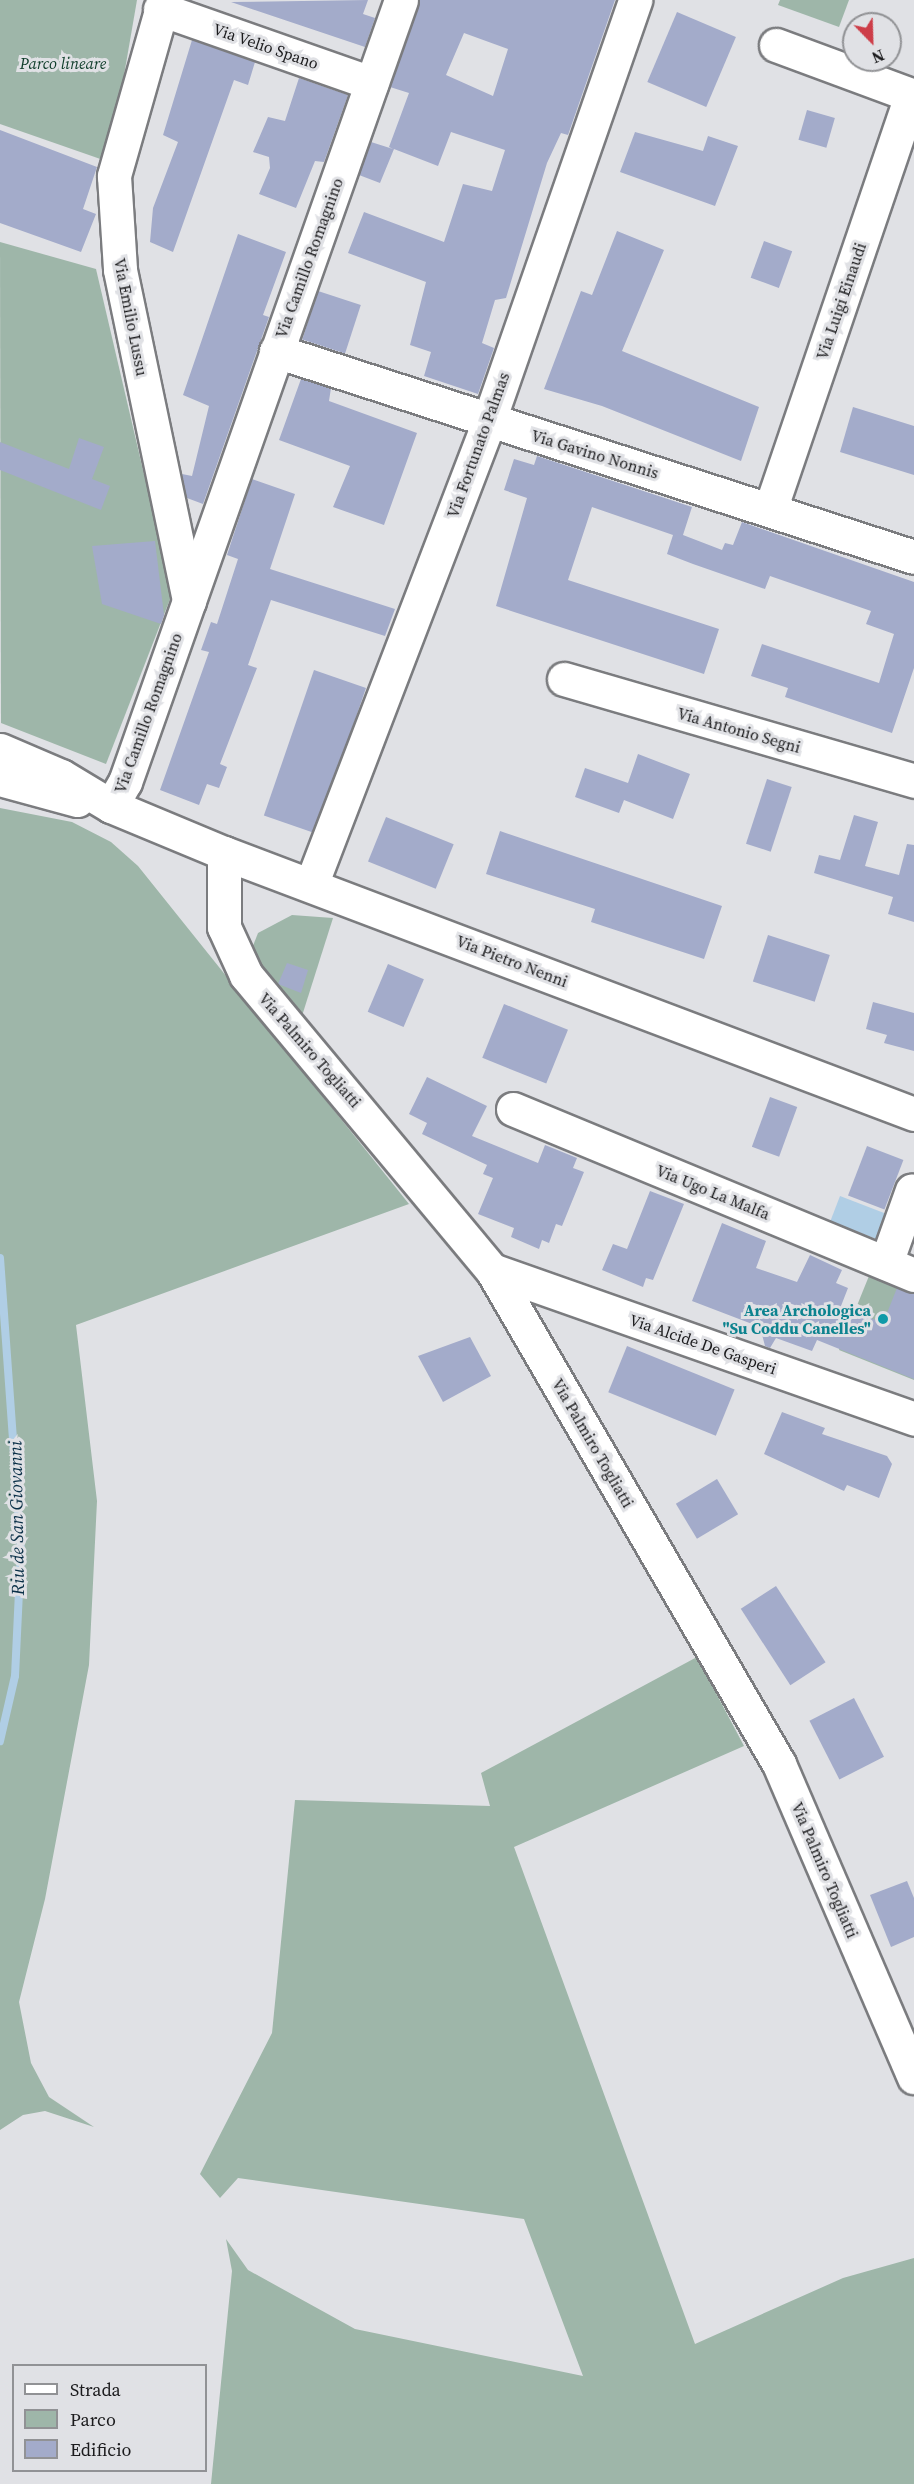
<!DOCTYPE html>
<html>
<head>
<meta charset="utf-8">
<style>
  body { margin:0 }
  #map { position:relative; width:914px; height:2484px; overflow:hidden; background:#e0e1e5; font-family:"Source Serif 4",serif }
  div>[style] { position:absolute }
  .green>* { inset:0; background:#9eb6a9 }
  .water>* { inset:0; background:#b0cee5; transform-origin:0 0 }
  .stream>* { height:8px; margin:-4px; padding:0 4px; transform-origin:4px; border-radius:4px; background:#b0cee5 }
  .building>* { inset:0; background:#a3abca; transform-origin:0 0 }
  .roads { filter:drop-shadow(2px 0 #7b7c7f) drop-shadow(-2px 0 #7b7c7f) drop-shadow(0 2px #7b7c7f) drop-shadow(0 -2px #7b7c7f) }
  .minor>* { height:33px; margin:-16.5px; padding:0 16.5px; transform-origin:16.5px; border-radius:16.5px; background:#fff }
  .dots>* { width:16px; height:16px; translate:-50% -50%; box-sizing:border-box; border:3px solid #e0e1e5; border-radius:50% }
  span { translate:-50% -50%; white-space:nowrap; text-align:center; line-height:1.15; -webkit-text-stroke:6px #e0e1e5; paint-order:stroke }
  .street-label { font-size:16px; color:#1b1b1d }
  .park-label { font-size:16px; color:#0d3c29; font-style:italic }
  .culture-label { font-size:16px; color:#0d838f; font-weight:700 }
  .right { translate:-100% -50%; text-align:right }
  .water-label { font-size:18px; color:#092f47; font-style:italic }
  .legend { position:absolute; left:12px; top:2364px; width:195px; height:108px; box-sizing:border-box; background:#e0e1e5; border:2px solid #919295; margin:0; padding:8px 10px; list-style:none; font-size:18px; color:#1b1b1d }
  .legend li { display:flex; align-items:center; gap:12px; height:30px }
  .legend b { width:30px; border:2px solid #919295 }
  .north { position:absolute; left:842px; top:12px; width:60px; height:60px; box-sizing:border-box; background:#e0e1e5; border:2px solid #919295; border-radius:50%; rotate:157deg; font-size:16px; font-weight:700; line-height:24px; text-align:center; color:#1b1b1d }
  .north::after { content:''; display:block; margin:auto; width:21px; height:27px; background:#cd3d48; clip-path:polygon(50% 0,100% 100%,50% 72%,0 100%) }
</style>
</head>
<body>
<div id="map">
  <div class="green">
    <div style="clip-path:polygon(0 0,137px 0,109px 162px,0 124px)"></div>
    <div style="clip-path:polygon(780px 0,849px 0,839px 27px,778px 5px)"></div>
    <div style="clip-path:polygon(0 242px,96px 269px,172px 594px,106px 764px,1px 723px)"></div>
    <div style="clip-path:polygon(0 808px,72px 822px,111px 842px,138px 866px,409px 1204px,76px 1325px,97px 1501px,89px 1665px,45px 1899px,19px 2002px,31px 2063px,49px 2097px,94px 2127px,45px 2111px,23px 2115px,0 2130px)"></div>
    <div style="clip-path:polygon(292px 915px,333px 918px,301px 1019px,249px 956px,258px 933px)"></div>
    <div style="clip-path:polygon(871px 1271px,914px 1289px,914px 1380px,839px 1350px)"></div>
    <div style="clip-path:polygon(697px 1657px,744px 1746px,514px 1847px,695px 2344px,843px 2278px,914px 2258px,914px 2484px,211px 2484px,232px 2271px,226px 2239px,248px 2270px,355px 2329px,583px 2376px,524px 2219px,238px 2178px,220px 2198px,200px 2174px,272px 2033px,295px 1800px,490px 1806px,481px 1773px)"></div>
  </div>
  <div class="water">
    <div style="left:840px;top:1196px;width:50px;height:27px;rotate:21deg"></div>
  </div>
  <div class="stream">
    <div style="left:0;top:1258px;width:292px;rotate:85.9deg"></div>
    <div style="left:21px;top:1549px;width:127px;rotate:92.7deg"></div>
    <div style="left:15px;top:1676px;width:67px;rotate:103deg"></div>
  </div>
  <div class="building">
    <div style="clip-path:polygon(368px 0,363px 14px,375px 18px,365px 47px,231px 2px)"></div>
    <div style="clip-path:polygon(evenodd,420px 0,615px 0,568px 135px,561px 133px,547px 163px,506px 298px,495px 300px,482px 343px,494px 348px,478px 394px,424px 376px,431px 352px,410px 345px,426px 282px,348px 253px,364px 212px,444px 242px,463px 184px,492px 191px,505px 150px,451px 132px,438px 166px,394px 149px,380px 183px,359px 175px,371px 142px,393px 149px,389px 147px,409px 93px,390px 87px,420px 0,464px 33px,508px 49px,493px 96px,446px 75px,464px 33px)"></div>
    <div style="left:677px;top:12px;width:64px;height:76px;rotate:23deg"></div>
    <div style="clip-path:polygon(192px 40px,255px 62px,248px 85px,234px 80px,173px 252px,150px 242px,153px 208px,178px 142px,163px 135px)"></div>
    <div style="clip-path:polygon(299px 78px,348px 95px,324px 162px,315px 161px,296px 208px,259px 194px,270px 168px,269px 157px,253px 152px,268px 117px,285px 121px)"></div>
    <div style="left:807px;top:110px;width:29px;height:31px;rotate:16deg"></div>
    <div style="clip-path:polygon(0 130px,97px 167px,83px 209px,96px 214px,81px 252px,0 223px)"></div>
    <div style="clip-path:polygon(635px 132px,703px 151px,708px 136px,738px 146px,715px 206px,620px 172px)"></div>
    <div style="clip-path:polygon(617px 231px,664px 250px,622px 351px,759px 407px,741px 461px,602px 406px,544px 389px,581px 291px,592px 295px)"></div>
    <div style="clip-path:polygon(238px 234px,286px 252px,263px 315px,269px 317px,203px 504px,187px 498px,182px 474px,192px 476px,209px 406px,183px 395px)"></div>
    <div style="left:764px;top:241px;width:30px;height:39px;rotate:20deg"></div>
    <div style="left:318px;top:291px;width:45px;height:51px;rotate:18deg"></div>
    <div style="clip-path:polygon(301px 379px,331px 388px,329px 401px,417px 433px,384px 525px,333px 507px,350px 466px,279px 440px)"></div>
    <div style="clip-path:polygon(853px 407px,914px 426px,914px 475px,840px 452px)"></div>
    <div style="clip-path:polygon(79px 438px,104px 447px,92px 479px,110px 486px,101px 510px,0 470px,0 442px,69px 469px)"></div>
    <div style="clip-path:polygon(537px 456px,692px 507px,683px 535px,722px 550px,725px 543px,733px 545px,742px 522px,914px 582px,914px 668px,892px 733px,785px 697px,788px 688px,751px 676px,762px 644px,879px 683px,894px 634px,866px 624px,871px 611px,770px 576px,765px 589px,693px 564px,667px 554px,673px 535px,592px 507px,568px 580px,719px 629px,704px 674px,496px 606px,527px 498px,504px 490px,514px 459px,534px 465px)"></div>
    <div style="clip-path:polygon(252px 479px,295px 494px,270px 569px,395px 609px,385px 636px,271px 600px,248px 665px,257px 668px,220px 764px,227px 767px,219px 788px,207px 784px,199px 805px,160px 790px,209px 652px,201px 650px,211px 622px,217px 624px,238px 559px,227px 555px)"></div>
    <div style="clip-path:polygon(155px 541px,164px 615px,161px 624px,102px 604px,92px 546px)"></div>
    <div style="left:314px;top:670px;width:55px;height:154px;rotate:19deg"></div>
    <div style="clip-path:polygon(638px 754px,690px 774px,673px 819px,624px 800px,619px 813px,575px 797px,585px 768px,628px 783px)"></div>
    <div style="left:767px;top:779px;width:26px;height:68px;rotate:18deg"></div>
    <div style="clip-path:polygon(854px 815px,878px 822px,865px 866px,899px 875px,907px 844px,914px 845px,914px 922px,888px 914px,893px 897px,814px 873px,819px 855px,840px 860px)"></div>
    <div style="left:386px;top:817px;width:73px;height:48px;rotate:22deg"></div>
    <div style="clip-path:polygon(500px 831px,722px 906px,704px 959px,591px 922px,595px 909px,486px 874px)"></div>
    <div style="left:768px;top:935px;width:65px;height:49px;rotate:18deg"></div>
    <div style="clip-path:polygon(287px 963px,308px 970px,301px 993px,278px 984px)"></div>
    <div style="left:388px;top:964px;width:39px;height:52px;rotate:23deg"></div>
    <div style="clip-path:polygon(873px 1002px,914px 1013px,914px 1051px,884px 1043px,887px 1035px,866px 1029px)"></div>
    <div style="left:504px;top:1004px;width:69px;height:58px;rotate:22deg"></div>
    <div style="clip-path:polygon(427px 1077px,487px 1106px,472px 1136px,538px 1163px,545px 1145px,577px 1158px,573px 1168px,584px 1172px,562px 1226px,556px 1224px,549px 1243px,542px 1240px,539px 1249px,511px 1237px,514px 1228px,478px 1214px,493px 1178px,483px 1174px,487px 1165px,422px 1134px,427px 1123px,409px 1114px)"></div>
    <div style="left:770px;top:1097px;width:29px;height:53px;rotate:20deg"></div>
    <div style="left:867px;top:1146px;width:39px;height:53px;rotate:21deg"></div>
    <div style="clip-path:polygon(650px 1191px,684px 1204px,653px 1280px,646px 1278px,643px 1287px,602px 1270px,613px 1244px,627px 1249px)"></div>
    <div style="clip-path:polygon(722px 1223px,766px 1241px,756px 1268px,797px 1282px,810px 1255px,842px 1270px,836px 1283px,848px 1288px,841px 1306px,883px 1323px,897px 1288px,914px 1293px,914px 1379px,817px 1340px,812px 1351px,776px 1338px,770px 1348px,765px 1346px,760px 1327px,692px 1301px)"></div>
    <div style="clip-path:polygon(470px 1337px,491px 1376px,443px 1402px,418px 1356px)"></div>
    <div style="left:627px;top:1346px;width:116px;height:50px;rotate:22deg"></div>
    <div style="clip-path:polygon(782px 1412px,825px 1428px,822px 1434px,887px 1456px,892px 1464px,879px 1498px,847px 1485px,844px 1491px,764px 1454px)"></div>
    <div style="left:717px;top:1479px;width:41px;height:48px;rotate:59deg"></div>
    <div style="left:776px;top:1586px;width:91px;height:42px;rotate:57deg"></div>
    <div style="left:854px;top:1698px;width:66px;height:50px;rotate:63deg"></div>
    <div style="clip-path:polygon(907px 1881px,914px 1898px,914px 1937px,891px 1947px,870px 1895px)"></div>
  </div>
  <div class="roads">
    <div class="minor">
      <div style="left:164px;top:0;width:183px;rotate:105.9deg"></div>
      <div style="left:114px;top:176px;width:94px;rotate:86.3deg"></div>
      <div style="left:120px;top:270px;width:338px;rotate:78.2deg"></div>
      <div style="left:160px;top:9px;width:224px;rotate:19.3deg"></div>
      <div style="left:776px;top:45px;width:147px;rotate:20.3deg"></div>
      <div style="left:276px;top:351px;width:670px;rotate:17.89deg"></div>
      <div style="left:771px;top:507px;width:435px;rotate:-71.2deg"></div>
      <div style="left:564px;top:679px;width:365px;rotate:16.2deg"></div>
      <div style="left:0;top:750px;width:66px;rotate:23.1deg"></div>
      <div style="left:61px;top:776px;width:58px;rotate:31deg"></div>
      <div style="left:111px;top:806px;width:122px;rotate:22.6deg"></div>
      <div style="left:224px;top:853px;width:738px;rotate:20.72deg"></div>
      <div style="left:0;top:779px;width:80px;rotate:15.3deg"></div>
      <div style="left:111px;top:806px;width:28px;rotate:-60deg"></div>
      <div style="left:125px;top:782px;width:829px;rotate:-70.56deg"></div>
      <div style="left:224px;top:853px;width:74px;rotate:90deg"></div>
      <div style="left:224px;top:927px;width:53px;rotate:65.4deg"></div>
      <div style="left:246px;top:975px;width:384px;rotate:50.2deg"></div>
      <div style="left:492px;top:1270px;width:571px;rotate:59.84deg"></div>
      <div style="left:779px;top:1764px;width:341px;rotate:66.7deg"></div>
      <div style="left:311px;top:885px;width:495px;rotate:-69deg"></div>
      <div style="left:488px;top:423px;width:448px;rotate:-70.8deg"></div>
      <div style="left:513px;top:1109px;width:434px;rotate:22.5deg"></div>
      <div style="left:886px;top:1263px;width:77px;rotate:-70.4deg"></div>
      <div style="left:492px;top:1270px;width:448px;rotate:19.4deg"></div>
    </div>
  </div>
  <div class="dots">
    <div style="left:883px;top:1319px;background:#0f9aa8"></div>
  </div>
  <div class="street-label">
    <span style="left:266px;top:46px;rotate:19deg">Via Velio Spano</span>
    <span style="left:309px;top:258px;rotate:-70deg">Via Camillo Romagnino</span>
    <span style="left:841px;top:301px;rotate:-71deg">Via Luigi Einaudi</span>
    <span style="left:131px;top:317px;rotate:79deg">Via Emilio Lussu</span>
    <span style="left:478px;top:445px;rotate:-70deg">Via Fortunato Palmas</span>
    <span style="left:595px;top:454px;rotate:17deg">Via Gavino Nonnis</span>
    <span style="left:148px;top:713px;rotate:-70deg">Via Camillo Romagnino</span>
    <span style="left:739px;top:730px;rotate:16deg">Via Antonio Segni</span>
    <span style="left:512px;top:961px;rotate:21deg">Via Pietro Nenni</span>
    <span style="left:310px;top:1050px;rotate:49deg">Via Palmiro Togliatti</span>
    <span style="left:713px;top:1192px;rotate:22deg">Via Ugo La Malfa</span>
    <span style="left:703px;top:1344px;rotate:19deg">Via Alcide De Gasperi</span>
    <span style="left:593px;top:1443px;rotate:60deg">Via Palmiro Togliatti</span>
    <span style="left:825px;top:1870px;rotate:67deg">Via Palmiro Togliatti</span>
  </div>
  <div class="park-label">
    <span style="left:63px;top:63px">Parco lineare</span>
  </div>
  <div class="culture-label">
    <span class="right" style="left:871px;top:1319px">Area Archologica<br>"Su Coddu Canelles"</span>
  </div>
  <div class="water-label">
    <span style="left:17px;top:1518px;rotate:-91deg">Riu de San Giovanni</span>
  </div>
  <ul class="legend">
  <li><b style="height:8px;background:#fff"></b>Strada</li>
  <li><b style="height:16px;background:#9eb6a9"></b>Parco</li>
  <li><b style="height:16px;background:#a3abca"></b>Edificio</li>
  </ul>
  <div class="north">N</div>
</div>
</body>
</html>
